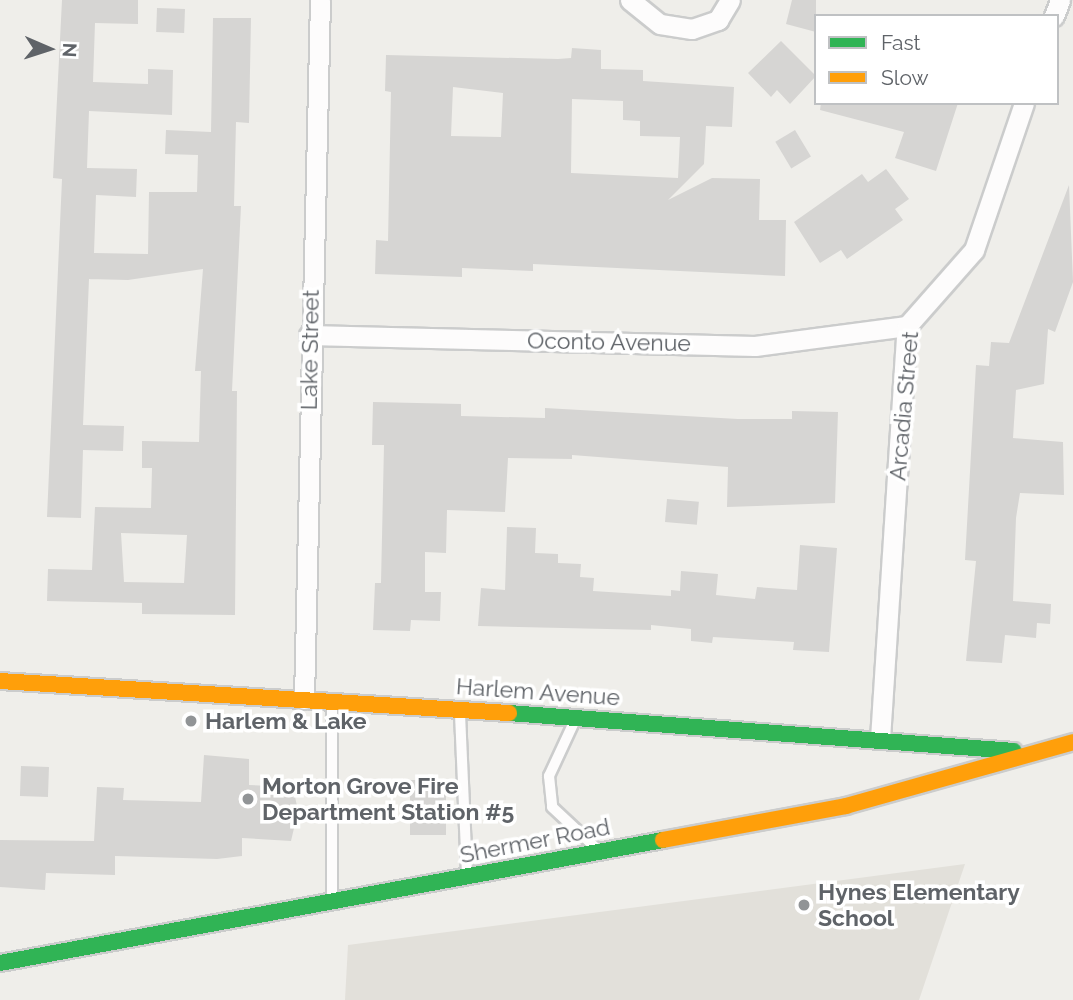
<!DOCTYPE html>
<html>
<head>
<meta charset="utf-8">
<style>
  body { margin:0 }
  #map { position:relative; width:1073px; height:1000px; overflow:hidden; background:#efeeea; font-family:Raleway,sans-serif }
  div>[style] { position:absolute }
  .education>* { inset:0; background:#e2e0da }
  .building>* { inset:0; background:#d6d5d3; transform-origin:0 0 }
  .roads { filter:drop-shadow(2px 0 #cbcccc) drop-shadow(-2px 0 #cbcccc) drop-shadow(0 2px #cbcccc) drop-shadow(0 -2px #cbcccc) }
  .lane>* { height:10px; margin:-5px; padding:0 5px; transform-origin:5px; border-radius:5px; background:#fdfcfc }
  .street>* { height:19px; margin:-9.5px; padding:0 9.5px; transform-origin:9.5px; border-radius:9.5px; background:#fdfcfc }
  .fast>* { height:16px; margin:-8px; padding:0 8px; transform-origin:8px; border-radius:8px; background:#30b455 }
  .slow>* { height:16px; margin:-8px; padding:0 8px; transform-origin:8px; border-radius:8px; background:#ff9f0a }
  .dots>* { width:19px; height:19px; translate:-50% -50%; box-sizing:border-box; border:4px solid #fff; border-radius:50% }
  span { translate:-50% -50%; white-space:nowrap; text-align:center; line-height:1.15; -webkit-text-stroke:7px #fff; paint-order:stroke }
  .street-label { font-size:23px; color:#5f6368 }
  .poi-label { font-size:23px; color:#5f6368; font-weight:700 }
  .left { translate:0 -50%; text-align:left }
  .legend { position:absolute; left:814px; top:14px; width:245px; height:91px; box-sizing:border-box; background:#fff; border:2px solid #bfc1c3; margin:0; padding:9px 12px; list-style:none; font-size:21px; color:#5f6368 }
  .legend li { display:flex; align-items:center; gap:14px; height:35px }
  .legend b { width:35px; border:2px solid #bfc1c3 }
  .north { position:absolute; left:14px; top:14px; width:70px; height:70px; -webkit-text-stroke:5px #fff; paint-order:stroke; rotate:93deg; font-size:19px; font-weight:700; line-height:28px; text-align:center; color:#5f6368 }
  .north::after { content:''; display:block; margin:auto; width:24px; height:32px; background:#5f6368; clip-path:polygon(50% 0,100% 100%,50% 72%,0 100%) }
</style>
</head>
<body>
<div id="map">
  <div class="education">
    <div style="clip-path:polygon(965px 864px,919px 1000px,345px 1000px,348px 945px)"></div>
  </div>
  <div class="building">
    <div style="clip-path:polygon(evenodd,62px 0,138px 0,138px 24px,95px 23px,93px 82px,148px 84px,148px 69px,173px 70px,172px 115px,89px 111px,87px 168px,137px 169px,136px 197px,96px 195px,94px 253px,148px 254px,149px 192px,197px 192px,198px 155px,165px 154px,166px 130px,211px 132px,213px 18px,251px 18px,249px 123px,236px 122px,234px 206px,241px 206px,232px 391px,237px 391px,235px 615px,142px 614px,142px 603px,47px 601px,48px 569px,92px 570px,95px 507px,151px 508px,152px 468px,142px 468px,142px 441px,199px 442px,201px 371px,195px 371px,203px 269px,128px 280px,89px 279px,83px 425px,124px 426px,123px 451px,83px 450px,81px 518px,47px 517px,62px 179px,53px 178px,62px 0,121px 533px,187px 535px,184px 583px,124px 582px,121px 533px)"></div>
    <div style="clip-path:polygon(792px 0,816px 0,816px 32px,786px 24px)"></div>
    <div style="left:157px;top:8px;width:28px;height:24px;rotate:2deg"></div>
    <div style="clip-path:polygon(781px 41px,816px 76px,790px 104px,777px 90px,771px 97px,748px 73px)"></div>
    <div style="clip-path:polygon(evenodd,572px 48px,601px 50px,601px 69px,643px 70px,643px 81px,734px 87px,732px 127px,706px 126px,704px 164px,668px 200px,712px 178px,760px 179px,759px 220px,786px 220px,785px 276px,533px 264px,533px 271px,462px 268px,462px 277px,375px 274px,376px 240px,388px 241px,391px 92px,385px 91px,386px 55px,558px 59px,571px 58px,572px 48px,453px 87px,503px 93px,501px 137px,451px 136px,453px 87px,572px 48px,572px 99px,623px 101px,623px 120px,640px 121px,640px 136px,680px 137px,678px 178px,571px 173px,572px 99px)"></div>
    <div style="clip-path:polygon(821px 103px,958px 103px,936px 171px,895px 158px,904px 132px,820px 110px)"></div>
    <div style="left:795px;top:130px;width:31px;height:23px;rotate:59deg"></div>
    <div style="clip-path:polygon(886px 169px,909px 199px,895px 209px,903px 220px,847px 259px,841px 250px,820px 263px,794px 222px,862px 174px,868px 182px)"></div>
    <div style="clip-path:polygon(1069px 185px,1073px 282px,1055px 332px,1048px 329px,1044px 384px,1016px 390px,1013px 438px,1063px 442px,1064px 495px,1020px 493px,1016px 518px,1013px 601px,1051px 604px,1050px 624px,1037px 623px,1036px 638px,1005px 635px,1002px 663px,966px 661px,976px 561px,965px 560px,976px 365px,989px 366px,991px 342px,1009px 343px)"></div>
    <div style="clip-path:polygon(373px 402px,461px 404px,461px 416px,545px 418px,545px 408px,738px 419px,792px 419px,792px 411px,838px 412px,835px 503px,727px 507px,728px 467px,572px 455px,572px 459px,508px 458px,505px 512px,447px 510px,446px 553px,425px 552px,425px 592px,441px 592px,440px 621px,411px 620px,410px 631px,373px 630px,375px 583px,381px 583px,384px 445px,372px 445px)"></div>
    <div style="left:667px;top:499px;width:32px;height:23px;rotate:5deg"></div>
    <div style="clip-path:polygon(507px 527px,536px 528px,535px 553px,558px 554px,558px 563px,581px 564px,580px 577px,594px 578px,593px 591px,671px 596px,671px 590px,680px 591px,681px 571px,718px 574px,716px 595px,755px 599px,757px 587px,797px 590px,800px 545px,837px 548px,829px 652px,793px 650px,794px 642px,713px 637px,712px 643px,691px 641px,691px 629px,651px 625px,651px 630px,478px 626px,481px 588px,505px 590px)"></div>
    <div style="clip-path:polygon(204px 755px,249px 759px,249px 785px,293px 787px,298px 811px,291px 841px,242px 838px,242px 856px,217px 859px,115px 856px,115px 875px,46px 873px,45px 890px,0 887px,0 840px,94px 841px,97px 787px,124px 788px,123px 800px,201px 802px)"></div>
    <div style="left:21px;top:766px;width:28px;height:30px;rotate:2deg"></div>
    <div style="left:410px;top:780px;width:36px;height:55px"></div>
  </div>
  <div class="roads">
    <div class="lane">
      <div style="left:460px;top:714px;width:159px;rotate:87.5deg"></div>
      <div style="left:575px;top:720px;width:62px;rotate:114.9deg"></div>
      <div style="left:549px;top:776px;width:31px;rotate:84deg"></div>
      <div style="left:552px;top:807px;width:60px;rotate:43deg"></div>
      <div style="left:332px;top:900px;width:195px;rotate:-90deg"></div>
    </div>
    <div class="street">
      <div style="left:630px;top:0;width:38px;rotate:39deg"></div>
      <div style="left:660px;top:24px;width:32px;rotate:9deg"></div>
      <div style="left:692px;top:29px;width:28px;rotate:-19deg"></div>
      <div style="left:718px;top:20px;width:23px;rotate:-59deg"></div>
      <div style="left:1054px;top:16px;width:17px;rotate:-69deg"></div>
      <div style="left:309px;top:335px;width:446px;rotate:1.4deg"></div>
      <div style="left:755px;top:346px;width:153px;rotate:-7.5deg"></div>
      <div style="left:304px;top:699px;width:699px;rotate:-88.69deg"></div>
      <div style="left:880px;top:739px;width:414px;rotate:-86.3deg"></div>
      <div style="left:907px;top:326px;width:101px;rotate:-48.6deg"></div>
      <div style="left:974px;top:250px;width:155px;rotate:-71.2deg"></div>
    </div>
    <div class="fast">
      <div style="left:509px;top:713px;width:506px;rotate:4.3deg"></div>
      <div style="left:0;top:963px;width:674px;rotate:-10.51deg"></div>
    </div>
    <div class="slow">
      <div style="left:0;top:681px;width:510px;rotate:3.6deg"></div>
      <div style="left:663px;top:840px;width:186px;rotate:-10.5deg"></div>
      <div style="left:846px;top:806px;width:236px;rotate:-15.7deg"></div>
    </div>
  </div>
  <div class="dots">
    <div style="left:191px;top:721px;background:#919496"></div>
    <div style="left:248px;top:799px;background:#919496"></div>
    <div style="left:804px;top:905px;background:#919496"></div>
  </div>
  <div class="street-label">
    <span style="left:609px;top:342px;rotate:1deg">Oconto Avenue</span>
    <span style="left:310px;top:350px;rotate:-89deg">Lake Street</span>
    <span style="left:904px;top:406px;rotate:-85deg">Arcadia Street</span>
    <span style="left:538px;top:692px;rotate:4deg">Harlem Avenue</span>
    <span style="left:535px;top:841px;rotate:-11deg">Shermer Road</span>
  </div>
  <div class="poi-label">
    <span class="left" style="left:205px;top:721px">Harlem &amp; Lake</span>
    <span class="left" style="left:262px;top:799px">Morton Grove Fire<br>Department Station #5</span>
    <span class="left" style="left:818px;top:905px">Hynes Elementary<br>School</span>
  </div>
  <ul class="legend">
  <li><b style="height:9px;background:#30b455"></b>Fast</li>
  <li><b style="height:9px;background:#ff9f0a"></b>Slow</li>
  </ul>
  <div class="north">N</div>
</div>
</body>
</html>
